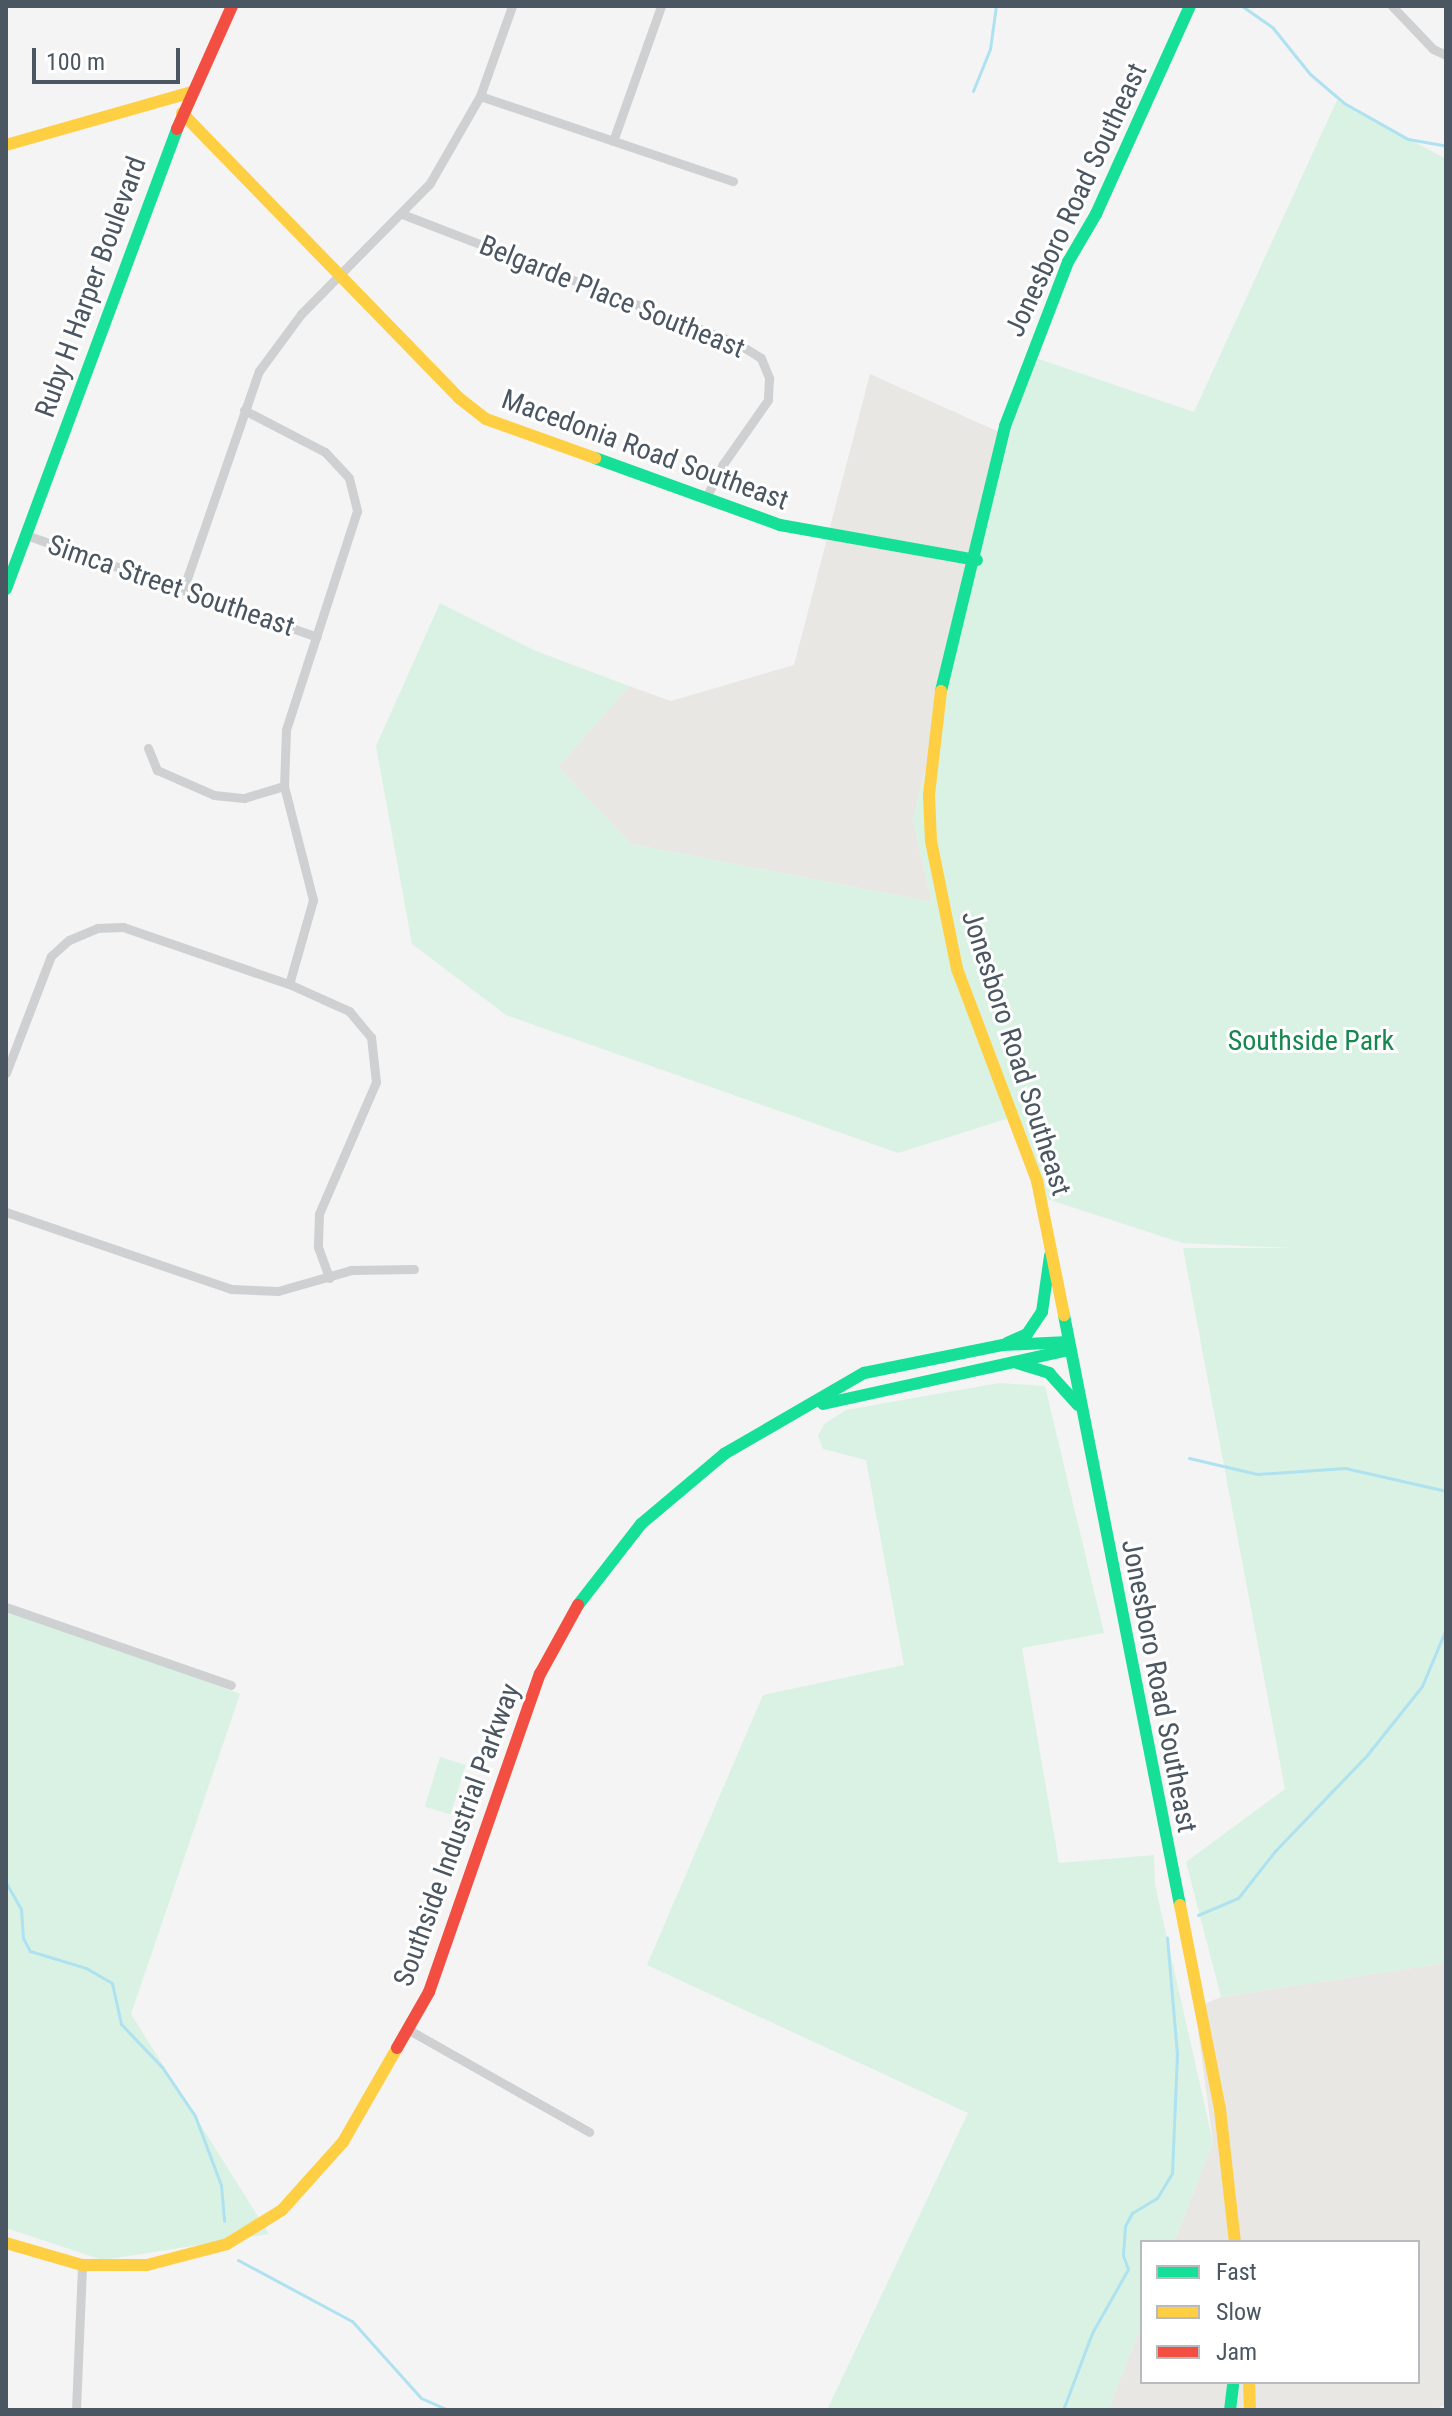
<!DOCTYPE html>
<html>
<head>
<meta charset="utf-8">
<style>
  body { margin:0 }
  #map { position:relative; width:1452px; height:2416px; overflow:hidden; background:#f4f4f4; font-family:"Roboto Condensed",sans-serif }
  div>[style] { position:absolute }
  .commercial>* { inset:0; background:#e8e7e3 }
  .green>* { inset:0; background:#d9f2e3; transform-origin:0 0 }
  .stream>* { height:3px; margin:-1.5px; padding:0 1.5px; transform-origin:1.5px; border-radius:1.5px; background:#aee2f0 }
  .street>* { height:9px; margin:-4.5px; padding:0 4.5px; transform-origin:4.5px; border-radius:4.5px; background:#ced0d2 }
  .fast>* { height:12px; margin:-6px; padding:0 6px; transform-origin:6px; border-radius:6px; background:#16e098 }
  .slow>* { height:12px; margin:-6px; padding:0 6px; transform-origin:6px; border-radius:6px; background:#ffcf43 }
  .jam>* { height:12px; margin:-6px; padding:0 6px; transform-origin:6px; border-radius:6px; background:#f24e42 }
  span { translate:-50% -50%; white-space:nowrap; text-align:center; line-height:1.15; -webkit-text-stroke:6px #fff; paint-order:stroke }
  .street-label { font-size:28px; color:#4a5661 }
  .park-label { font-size:28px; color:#17864f }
  .frame { position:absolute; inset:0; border:8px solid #4a5661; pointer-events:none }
  .legend { position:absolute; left:1140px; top:2240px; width:280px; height:144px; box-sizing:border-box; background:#fff; border:2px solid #b7bbc0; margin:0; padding:10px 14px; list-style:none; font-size:24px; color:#4a5661 }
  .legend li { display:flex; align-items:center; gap:16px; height:40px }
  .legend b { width:40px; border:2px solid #b7bbc0 }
  .scale { position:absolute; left:32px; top:48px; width:148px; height:36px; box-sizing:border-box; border:4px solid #4a5661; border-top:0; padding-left:10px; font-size:24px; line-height:28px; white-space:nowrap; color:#4a5661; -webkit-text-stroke:6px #fff; paint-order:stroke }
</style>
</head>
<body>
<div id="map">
  <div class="commercial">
    <div style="clip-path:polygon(870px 374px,1008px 436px,913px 820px,932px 902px,631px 844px,558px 767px,629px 686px,671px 701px,794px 665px)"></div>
    <div style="clip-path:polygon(1446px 1963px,1446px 2404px,1435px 2410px,1108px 2410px,1142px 2323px,1142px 2382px,1418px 2382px,1418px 2242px,1174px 2242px,1213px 2142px,1195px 2008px,1221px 1997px)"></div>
  </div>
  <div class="green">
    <div style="clip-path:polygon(1337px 100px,1446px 159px,1446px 1963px,1221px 1997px,1186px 1862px,1285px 1789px,1183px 1248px,1290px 1248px,1182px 1243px,1035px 1195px,1016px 1116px,898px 1153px,506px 1015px,412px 944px,376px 746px,440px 603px,536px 651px,629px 686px,558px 767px,631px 844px,932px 902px,913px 820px,1030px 356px,1194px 412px)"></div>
    <div style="clip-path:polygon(999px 1383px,1045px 1386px,1104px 1633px,1022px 1648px,1059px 1863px,1154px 1855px,1155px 1885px,1213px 2142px,1174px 2242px,1142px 2242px,1142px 2323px,1108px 2410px,827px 2410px,968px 2113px,647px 1965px,763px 1695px,904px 1665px,866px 1460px,823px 1449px,818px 1436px,824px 1424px,846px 1410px)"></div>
    <div style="clip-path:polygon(6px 1607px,240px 1694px,131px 2014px,269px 2234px,103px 2260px,6px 2228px)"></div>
    <div style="left:440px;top:1757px;width:27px;height:52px;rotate:17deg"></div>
  </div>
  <div class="stream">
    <div style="left:1242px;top:6px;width:38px;rotate:35deg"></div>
    <div style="left:1273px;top:28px;width:59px;rotate:51.2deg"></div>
    <div style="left:1310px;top:74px;width:45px;rotate:40.5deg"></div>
    <div style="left:1344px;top:103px;width:73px;rotate:29.4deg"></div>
    <div style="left:1408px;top:139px;width:39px;rotate:10deg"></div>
    <div style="left:973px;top:91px;width:45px;rotate:-68deg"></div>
    <div style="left:990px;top:49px;width:43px;rotate:-82.1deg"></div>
    <div style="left:1189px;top:1458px;width:70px;rotate:13.2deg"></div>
    <div style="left:1257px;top:1474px;width:88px;rotate:-3.9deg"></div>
    <div style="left:1345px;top:1468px;width:104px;rotate:12.8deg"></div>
    <div style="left:6px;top:1883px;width:30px;rotate:60deg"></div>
    <div style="left:21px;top:1909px;width:29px;rotate:86deg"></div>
    <div style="left:23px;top:1938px;width:15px;rotate:62deg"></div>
    <div style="left:30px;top:1951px;width:59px;rotate:16.9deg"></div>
    <div style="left:86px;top:1968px;width:30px;rotate:30deg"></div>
    <div style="left:112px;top:1983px;width:42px;rotate:77.6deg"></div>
    <div style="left:121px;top:2024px;width:59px;rotate:46.4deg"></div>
    <div style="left:162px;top:2067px;width:59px;rotate:56deg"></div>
    <div style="left:195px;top:2116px;width:74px;rotate:69.4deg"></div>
    <div style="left:221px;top:2185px;width:36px;rotate:85deg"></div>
    <div style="left:1198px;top:1915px;width:43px;rotate:-23deg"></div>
    <div style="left:1238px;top:1898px;width:60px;rotate:-51.8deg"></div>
    <div style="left:1275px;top:1851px;width:133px;rotate:-46.2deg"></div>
    <div style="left:1367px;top:1755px;width:88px;rotate:-51.4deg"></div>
    <div style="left:1422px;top:1686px;width:62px;rotate:-67.2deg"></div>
    <div style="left:238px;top:2260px;width:129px;rotate:28.2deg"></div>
    <div style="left:352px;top:2321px;width:103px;rotate:48.1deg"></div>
    <div style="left:421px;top:2398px;width:30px;rotate:24deg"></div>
    <div style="left:1063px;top:2410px;width:82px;rotate:-69.4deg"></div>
    <div style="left:1092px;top:2333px;width:73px;rotate:-60.6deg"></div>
    <div style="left:1128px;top:2269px;width:15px;rotate:-110deg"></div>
    <div style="left:1123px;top:2255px;width:29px;rotate:-86deg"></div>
    <div style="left:1125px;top:2226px;width:15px;rotate:-62deg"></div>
    <div style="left:1132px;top:2213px;width:29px;rotate:-31deg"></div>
    <div style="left:1157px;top:2198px;width:29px;rotate:-59deg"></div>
    <div style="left:1172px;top:2173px;width:119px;rotate:-87.6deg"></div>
    <div style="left:1177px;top:2054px;width:117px;rotate:-94.9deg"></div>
  </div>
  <div class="street">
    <div style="left:1392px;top:6px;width:59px;rotate:46.4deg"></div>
    <div style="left:1433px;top:49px;width:14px;rotate:25deg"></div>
    <div style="left:480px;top:96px;width:267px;rotate:18.6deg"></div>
    <div style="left:613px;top:141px;width:143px;rotate:-70.4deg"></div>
    <div style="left:402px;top:214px;width:359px;rotate:21.1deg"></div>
    <div style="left:737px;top:343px;width:28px;rotate:32deg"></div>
    <div style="left:761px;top:358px;width:22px;rotate:68deg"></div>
    <div style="left:769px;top:378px;width:22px;rotate:93deg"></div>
    <div style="left:768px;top:400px;width:78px;rotate:125.1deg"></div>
    <div style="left:723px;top:464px;width:38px;rotate:117deg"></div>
    <div style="left:244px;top:410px;width:91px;rotate:27.4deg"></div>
    <div style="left:325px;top:452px;width:35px;rotate:47deg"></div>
    <div style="left:349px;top:478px;width:34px;rotate:76deg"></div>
    <div style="left:357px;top:511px;width:230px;rotate:108deg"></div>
    <div style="left:286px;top:730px;width:56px;rotate:92deg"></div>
    <div style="left:284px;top:786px;width:118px;rotate:75.7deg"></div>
    <div style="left:313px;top:900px;width:87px;rotate:105.9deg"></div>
    <div style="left:26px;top:535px;width:308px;rotate:19.3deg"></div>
    <div style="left:183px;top:590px;width:232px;rotate:-70.9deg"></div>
    <div style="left:259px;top:371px;width:71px;rotate:-53.6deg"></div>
    <div style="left:301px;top:314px;width:184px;rotate:-45.4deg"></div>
    <div style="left:430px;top:183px;width:100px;rotate:-60.1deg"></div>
    <div style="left:480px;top:96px;width:96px;rotate:-70.4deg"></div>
    <div style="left:148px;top:748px;width:24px;rotate:68deg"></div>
    <div style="left:157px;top:770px;width:62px;rotate:23.7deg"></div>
    <div style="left:214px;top:795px;width:30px;rotate:6deg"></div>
    <div style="left:244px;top:798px;width:42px;rotate:-16.7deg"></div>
    <div style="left:6px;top:1073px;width:125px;rotate:-69deg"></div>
    <div style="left:51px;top:956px;width:24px;rotate:-42deg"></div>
    <div style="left:69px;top:940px;width:30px;rotate:-23deg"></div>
    <div style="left:97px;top:928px;width:26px;rotate:-2deg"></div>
    <div style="left:123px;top:927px;width:176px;rotate:19deg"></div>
    <div style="left:289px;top:984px;width:66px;rotate:24.2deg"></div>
    <div style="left:349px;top:1011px;width:34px;rotate:50deg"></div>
    <div style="left:371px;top:1037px;width:45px;rotate:83.7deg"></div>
    <div style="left:376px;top:1082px;width:144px;rotate:113.4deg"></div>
    <div style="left:319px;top:1214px;width:33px;rotate:92deg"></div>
    <div style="left:318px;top:1247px;width:33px;rotate:70deg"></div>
    <div style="left:6px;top:1212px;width:238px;rotate:18.9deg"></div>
    <div style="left:231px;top:1289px;width:47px;rotate:2.4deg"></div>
    <div style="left:278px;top:1291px;width:76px;rotate:-16deg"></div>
    <div style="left:351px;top:1270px;width:63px;rotate:-0.9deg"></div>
    <div style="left:6px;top:1607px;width:238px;rotate:19.1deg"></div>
    <div style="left:409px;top:2030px;width:207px;rotate:29.5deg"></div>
    <div style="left:76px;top:2410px;width:145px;rotate:-87.6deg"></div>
  </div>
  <div class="fast">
    <div style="left:595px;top:458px;width:197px;rotate:19.9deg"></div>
    <div style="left:780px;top:525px;width:200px;rotate:10.1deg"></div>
    <div style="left:6px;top:589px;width:491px;rotate:-69.6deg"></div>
    <div style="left:941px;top:691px;width:273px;rotate:-76.4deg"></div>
    <div style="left:1005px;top:426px;width:176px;rotate:-69deg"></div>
    <div style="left:1068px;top:262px;width:56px;rotate:-59.7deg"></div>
    <div style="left:1096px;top:214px;width:228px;rotate:-65.7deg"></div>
    <div style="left:1064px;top:1315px;width:601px;rotate:78.88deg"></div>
    <div style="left:1007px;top:1343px;width:22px;rotate:-24deg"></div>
    <div style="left:1027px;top:1334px;width:27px;rotate:-56deg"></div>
    <div style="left:1042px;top:1312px;width:57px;rotate:-81.9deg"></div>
    <div style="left:1017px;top:1363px;width:34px;rotate:17deg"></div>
    <div style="left:1049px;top:1373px;width:43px;rotate:47.8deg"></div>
    <div style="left:823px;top:1404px;width:252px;rotate:-12.4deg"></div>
    <div style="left:578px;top:1605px;width:103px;rotate:-52.1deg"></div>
    <div style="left:641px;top:1524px;width:109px;rotate:-40.1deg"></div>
    <div style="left:724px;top:1454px;width:162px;rotate:-30.1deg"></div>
    <div style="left:864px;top:1373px;width:142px;rotate:-11.4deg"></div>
    <div style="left:1003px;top:1345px;width:65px;rotate:-2.6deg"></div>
    <div style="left:1230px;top:2410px;width:25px;rotate:-83deg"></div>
  </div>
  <div class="slow">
    <div style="left:182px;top:113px;width:397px;rotate:45.8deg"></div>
    <div style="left:459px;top:398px;width:34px;rotate:38deg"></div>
    <div style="left:486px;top:419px;width:116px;rotate:19.7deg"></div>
    <div style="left:6px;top:145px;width:193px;rotate:-15.9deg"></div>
    <div style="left:941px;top:691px;width:105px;rotate:96.6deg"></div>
    <div style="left:929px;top:795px;width:46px;rotate:87.5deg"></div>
    <div style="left:931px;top:841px;width:131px;rotate:78.5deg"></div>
    <div style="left:957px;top:969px;width:227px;rotate:69.3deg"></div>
    <div style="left:1037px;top:1181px;width:137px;rotate:78.6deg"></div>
    <div style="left:1180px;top:1905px;width:208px;rotate:78.9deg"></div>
    <div style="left:1220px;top:2109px;width:134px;rotate:83.6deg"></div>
    <div style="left:6px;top:2243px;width:79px;rotate:16.1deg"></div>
    <div style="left:82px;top:2265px;width:65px"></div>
    <div style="left:147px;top:2265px;width:83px;rotate:-14.7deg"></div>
    <div style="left:227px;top:2244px;width:65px;rotate:-31.7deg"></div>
    <div style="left:282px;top:2210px;width:91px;rotate:-48.1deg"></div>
    <div style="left:343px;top:2142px;width:108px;rotate:-60.1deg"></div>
    <div style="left:1249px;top:2382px;width:28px;rotate:88deg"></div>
  </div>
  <div class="jam">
    <div style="left:177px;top:129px;width:135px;rotate:-65.9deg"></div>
    <div style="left:397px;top:2048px;width:64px;rotate:-60.3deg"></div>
    <div style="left:429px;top:1992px;width:337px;rotate:-70.8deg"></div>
    <div style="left:540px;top:1674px;width:79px;rotate:-61.2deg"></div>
  </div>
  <div class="street-label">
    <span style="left:1076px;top:200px;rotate:-65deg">Jonesboro Road Southeast</span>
    <span style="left:91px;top:287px;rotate:-70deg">Ruby H Harper Boulevard</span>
    <span style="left:612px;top:297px;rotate:22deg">Belgarde Place Southeast</span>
    <span style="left:645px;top:450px;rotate:20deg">Macedonia Road Southeast</span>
    <span style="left:171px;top:586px;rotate:19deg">Simca Street Southeast</span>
    <span style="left:1016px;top:1053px;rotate:72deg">Jonesboro Road Southeast</span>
    <span style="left:1159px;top:1686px;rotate:79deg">Jonesboro Road Southeast</span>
    <span style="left:457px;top:1835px;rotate:-70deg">Southside Industrial Parkway</span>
  </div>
  <div class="park-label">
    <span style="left:1311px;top:1041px">Southside Park</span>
  </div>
  <div class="frame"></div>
  <ul class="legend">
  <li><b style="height:10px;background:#16e098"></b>Fast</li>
  <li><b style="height:10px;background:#ffcf43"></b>Slow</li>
  <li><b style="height:10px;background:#f24e42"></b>Jam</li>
  </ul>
  <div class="scale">100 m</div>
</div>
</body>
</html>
